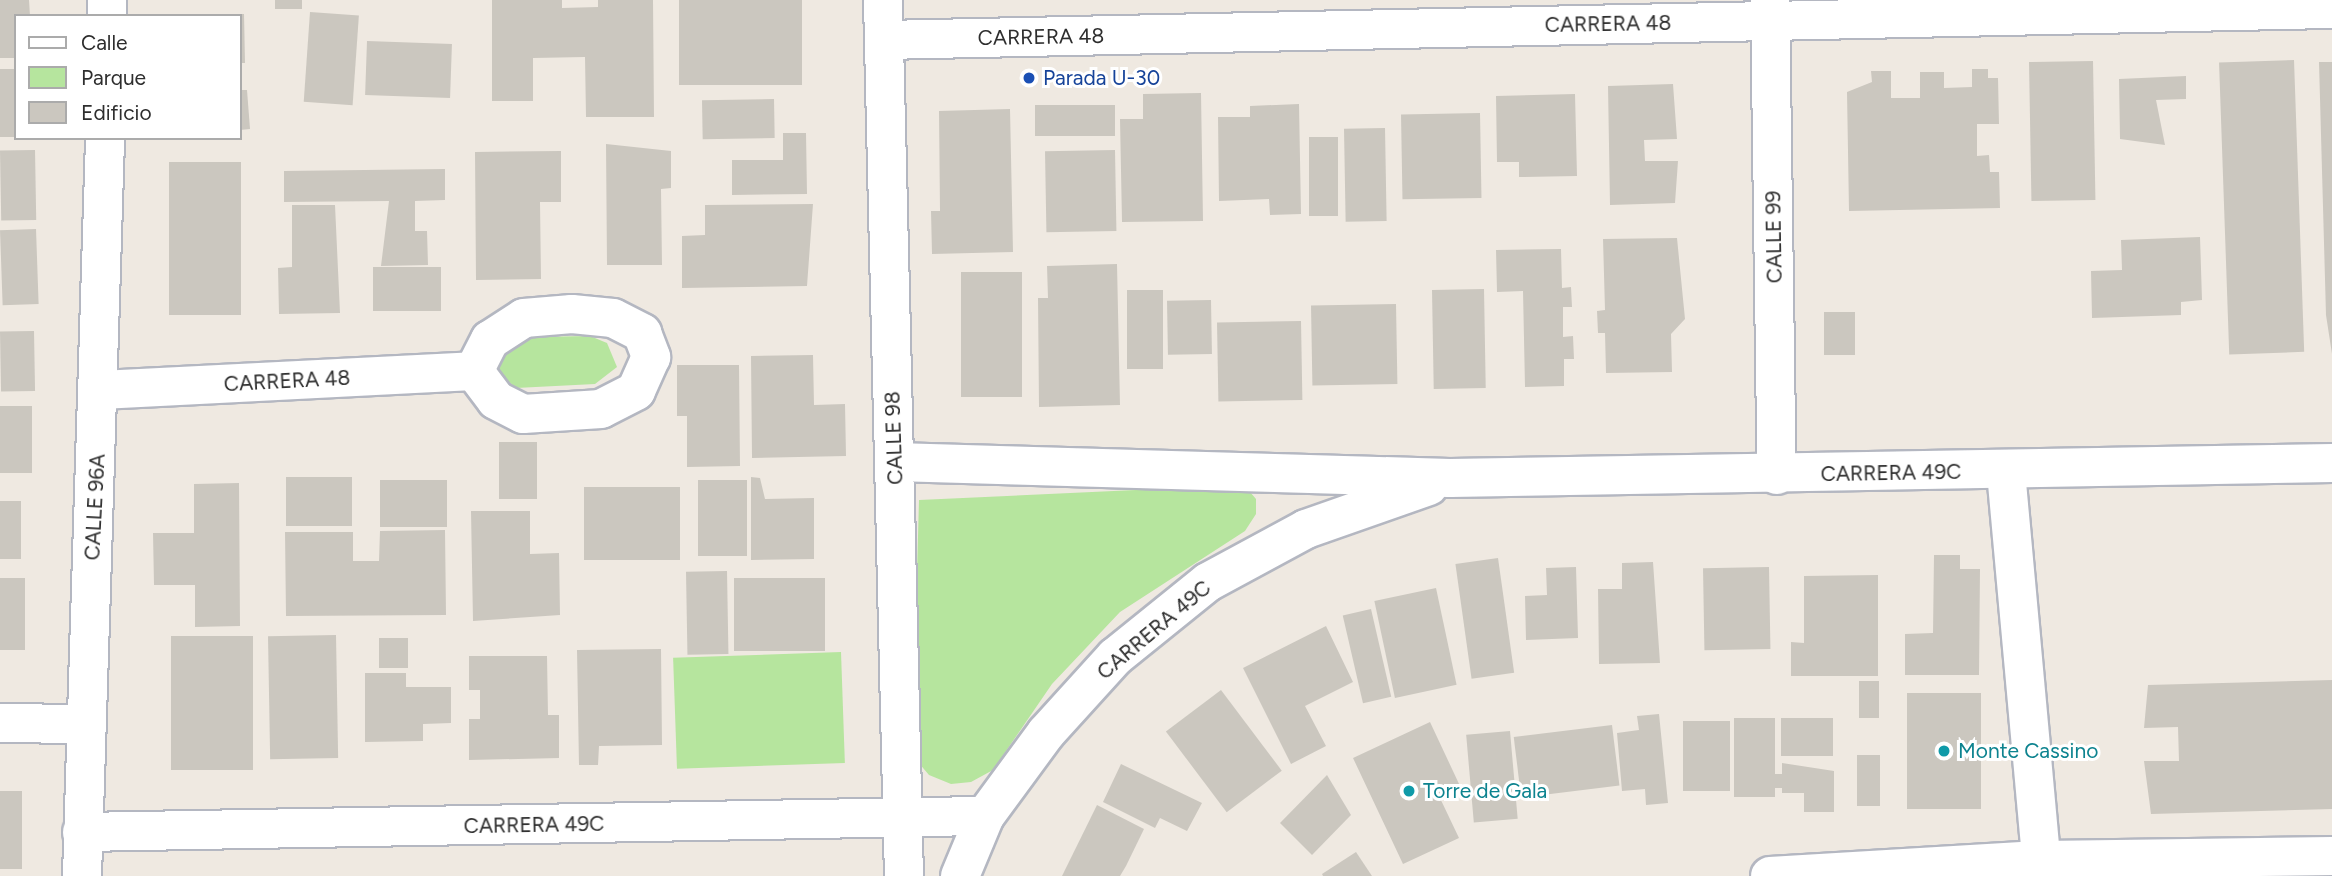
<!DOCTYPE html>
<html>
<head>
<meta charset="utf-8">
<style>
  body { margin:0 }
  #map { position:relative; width:2332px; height:876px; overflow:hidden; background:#efe9e1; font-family:Figtree,sans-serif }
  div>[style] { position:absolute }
  .green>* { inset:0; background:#b6e59e; transform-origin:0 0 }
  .building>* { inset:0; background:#cbc7bf; transform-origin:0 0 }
  .roads { filter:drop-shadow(2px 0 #b4b7c1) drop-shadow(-2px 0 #b4b7c1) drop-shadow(0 2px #b4b7c1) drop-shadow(0 -2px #b4b7c1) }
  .minor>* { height:38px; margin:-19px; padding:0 19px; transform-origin:19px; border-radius:19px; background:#fff }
  .dots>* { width:19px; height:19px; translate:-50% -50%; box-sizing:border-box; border:4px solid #fff; border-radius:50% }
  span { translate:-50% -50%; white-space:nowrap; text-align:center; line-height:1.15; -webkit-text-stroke:6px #fff; paint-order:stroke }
  .street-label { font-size:21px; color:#2e2e2e }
  .transit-label { font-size:21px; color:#164399 }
  .left { translate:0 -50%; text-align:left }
  .culture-label { font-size:21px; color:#0d838f }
  .legend { position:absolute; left:14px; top:14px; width:228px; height:126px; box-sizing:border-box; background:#fff; border:2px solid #ababab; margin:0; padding:9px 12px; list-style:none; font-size:21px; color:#2e2e2e }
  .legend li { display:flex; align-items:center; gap:14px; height:35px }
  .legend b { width:35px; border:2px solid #ababab }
</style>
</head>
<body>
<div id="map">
  <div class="green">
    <div style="clip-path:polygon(590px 336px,607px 343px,617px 367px,595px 384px,516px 388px,494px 369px,507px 350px,533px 337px)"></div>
    <div style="clip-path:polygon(1244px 485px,1256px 499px,1256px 514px,1245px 531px,1120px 612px,1052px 684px,993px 770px,971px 782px,951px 784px,929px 775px,912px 755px,919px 500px)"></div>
    <div style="left:841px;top:652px;width:111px;height:168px;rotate:88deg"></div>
  </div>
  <div class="building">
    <div style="clip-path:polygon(0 0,29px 0,30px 16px,16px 16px,16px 58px,0 58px)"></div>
    <div style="left:275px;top:0;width:27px;height:9px"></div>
    <div style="clip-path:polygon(492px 0,562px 0,562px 8px,598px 7px,598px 0,653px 0,654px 117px,586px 117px,585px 57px,533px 58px,533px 101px,492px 101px)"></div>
    <div style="left:679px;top:0;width:123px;height:85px"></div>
    <div style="left:310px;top:12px;width:49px;height:90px;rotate:4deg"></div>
    <div style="clip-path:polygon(240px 14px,244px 14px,245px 63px,240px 63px)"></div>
    <div style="left:367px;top:41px;width:85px;height:54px;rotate:2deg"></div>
    <div style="left:2294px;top:60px;width:292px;height:75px;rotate:88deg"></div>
    <div style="left:2093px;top:61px;width:139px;height:64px;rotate:89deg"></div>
    <div style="clip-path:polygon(2319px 62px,2332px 62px,2332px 354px,2326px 315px)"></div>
    <div style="left:0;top:69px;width:16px;height:68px"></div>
    <div style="clip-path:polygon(1972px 69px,1988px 69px,1988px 78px,1998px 78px,1999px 124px,1977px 124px,1977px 156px,1989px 155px,1990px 172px,1999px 172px,2000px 208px,1849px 211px,1847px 92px,1872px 82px,1871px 71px,1891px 71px,1891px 98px,1920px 98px,1920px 72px,1944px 72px,1944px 88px,1972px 87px)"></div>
    <div style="clip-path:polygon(2186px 76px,2186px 99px,2156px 100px,2165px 145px,2120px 139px,2119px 79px)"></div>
    <div style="clip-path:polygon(1673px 84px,1677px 139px,1644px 140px,1645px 161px,1678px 161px,1675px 203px,1610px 205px,1608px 86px)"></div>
    <div style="clip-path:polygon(240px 90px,247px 90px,250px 129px,240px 130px)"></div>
    <div style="clip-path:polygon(1201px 93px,1203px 221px,1122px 222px,1120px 119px,1143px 119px,1143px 94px)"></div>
    <div style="clip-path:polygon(1575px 94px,1577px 176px,1519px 177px,1519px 162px,1497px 162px,1496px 96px)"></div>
    <div style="left:774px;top:99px;width:39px;height:72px;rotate:89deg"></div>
    <div style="clip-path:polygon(1299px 104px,1301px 214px,1270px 215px,1269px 199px,1219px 201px,1218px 117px,1250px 117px,1250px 106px)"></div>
    <div style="left:1115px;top:105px;width:31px;height:80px;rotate:90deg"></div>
    <div style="clip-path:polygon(1010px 109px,1013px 252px,932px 254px,931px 211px,940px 211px,939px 111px)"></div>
    <div style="left:1480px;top:113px;width:85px;height:79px;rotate:89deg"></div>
    <div style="left:1385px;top:128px;width:93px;height:41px;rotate:89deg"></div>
    <div style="clip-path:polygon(783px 133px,806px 133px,807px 194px,732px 195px,732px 160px,783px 160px)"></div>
    <div style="left:1309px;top:137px;width:29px;height:79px"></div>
    <div style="clip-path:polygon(606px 144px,671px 151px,671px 188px,661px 189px,662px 265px,607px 265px)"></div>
    <div style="left:35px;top:150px;width:70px;height:35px;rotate:89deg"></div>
    <div style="left:1115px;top:150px;width:81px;height:70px;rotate:89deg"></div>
    <div style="clip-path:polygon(561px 151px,561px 202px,540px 202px,541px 279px,476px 280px,475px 152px)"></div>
    <div style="left:169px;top:162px;width:72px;height:153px"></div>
    <div style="clip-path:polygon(445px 169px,445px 200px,415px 201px,415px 231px,427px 231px,428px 265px,381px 266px,389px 201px,284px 202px,284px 171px)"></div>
    <div style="clip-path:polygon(813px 204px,807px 286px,682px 288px,682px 236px,705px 235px,705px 205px)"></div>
    <div style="clip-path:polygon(292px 205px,335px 205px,340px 313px,279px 314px,278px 268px,292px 267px)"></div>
    <div style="left:36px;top:229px;width:75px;height:36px;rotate:88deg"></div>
    <div style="clip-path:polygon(2200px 237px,2202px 300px,2181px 302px,2181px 315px,2092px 318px,2091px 271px,2122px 270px,2121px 240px)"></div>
    <div style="clip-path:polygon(1677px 238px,1685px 319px,1671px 334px,1672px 372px,1606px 373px,1605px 333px,1598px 333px,1597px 311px,1605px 310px,1603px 239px)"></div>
    <div style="clip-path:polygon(1561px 249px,1562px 288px,1571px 287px,1572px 307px,1563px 307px,1563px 337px,1573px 336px,1574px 359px,1564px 359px,1564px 386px,1525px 387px,1523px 291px,1497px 292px,1496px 250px)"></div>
    <div style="clip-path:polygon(1117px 264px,1120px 405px,1039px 407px,1038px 298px,1048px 298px,1047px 266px)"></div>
    <div style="left:373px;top:267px;width:68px;height:44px"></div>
    <div style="left:961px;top:272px;width:61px;height:125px"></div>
    <div style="left:1484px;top:289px;width:99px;height:52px;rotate:89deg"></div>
    <div style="left:1127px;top:290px;width:36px;height:79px"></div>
    <div style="left:1211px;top:300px;width:54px;height:44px;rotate:89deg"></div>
    <div style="left:1396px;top:304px;width:80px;height:85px;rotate:89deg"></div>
    <div style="left:1824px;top:312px;width:31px;height:43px"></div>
    <div style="left:1301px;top:321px;width:79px;height:84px;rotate:89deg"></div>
    <div style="left:34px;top:331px;width:60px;height:34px;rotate:89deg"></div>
    <div style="clip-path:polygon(813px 355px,814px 405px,845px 404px,846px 456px,752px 458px,751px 356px)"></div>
    <div style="clip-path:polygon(677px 365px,739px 365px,740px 466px,687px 467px,687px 416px,677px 416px)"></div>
    <div style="left:0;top:406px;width:32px;height:67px"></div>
    <div style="left:499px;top:442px;width:38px;height:57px"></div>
    <div style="left:352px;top:477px;width:49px;height:66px;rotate:90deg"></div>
    <div style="clip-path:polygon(751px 477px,760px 478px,765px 499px,814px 498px,814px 559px,751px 560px)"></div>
    <div style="left:447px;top:480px;width:47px;height:67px;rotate:90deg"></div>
    <div style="left:698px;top:480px;width:49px;height:76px"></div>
    <div style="clip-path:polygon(239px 483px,240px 626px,195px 627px,195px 585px,154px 585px,153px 533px,194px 533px,194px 484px)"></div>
    <div style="left:680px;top:487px;width:73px;height:96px;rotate:90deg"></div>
    <div style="left:0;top:501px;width:21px;height:58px"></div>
    <div style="clip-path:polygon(471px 511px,530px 511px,530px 554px,559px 553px,560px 615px,473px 621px)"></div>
    <div style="clip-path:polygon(445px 530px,446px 615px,286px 616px,285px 532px,353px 532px,353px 561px,379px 561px,380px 531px)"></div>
    <div style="clip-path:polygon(1934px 555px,1960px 555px,1960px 569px,1980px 569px,1979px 675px,1905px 675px,1905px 634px,1933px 633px)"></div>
    <div style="left:1498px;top:558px;width:116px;height:43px;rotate:82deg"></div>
    <div style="clip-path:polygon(1653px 562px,1660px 663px,1599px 664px,1598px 589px,1622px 589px,1622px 563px)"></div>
    <div style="clip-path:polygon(1576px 567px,1578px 638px,1526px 640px,1525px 596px,1547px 595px,1546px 568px)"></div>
    <div style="left:1769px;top:567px;width:82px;height:66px;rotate:89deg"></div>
    <div style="left:727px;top:571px;width:83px;height:41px;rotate:89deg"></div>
    <div style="clip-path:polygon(1878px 575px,1878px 676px,1791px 676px,1791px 642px,1804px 643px,1804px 576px)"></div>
    <div style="left:0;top:578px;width:25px;height:72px"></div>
    <div style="left:825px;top:578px;width:73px;height:91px;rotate:90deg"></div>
    <div style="left:1436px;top:588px;width:99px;height:63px;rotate:78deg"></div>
    <div style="left:1371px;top:609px;width:90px;height:29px;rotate:77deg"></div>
    <div style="clip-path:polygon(1326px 626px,1353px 682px,1305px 706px,1326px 746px,1291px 764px,1243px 668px)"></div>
    <div style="left:336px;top:635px;width:123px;height:68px;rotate:89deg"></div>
    <div style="left:171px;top:636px;width:82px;height:134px"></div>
    <div style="left:408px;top:638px;width:30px;height:29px;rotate:90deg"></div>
    <div style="clip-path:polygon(661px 649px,662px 745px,599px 746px,598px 765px,579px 765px,577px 650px)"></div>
    <div style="clip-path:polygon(469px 656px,547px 656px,548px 715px,559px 715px,559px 758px,469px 760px,469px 719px,480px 719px,480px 690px,469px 690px)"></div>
    <div style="clip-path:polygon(365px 673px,406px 673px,406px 687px,451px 687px,451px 723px,423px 724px,423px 741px,365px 742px)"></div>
    <div style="clip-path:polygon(2332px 680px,2332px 809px,2151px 814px,2144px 761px,2179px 761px,2178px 727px,2144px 728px,2148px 685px)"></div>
    <div style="left:1859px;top:681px;width:20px;height:37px"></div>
    <div style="left:1221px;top:690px;width:101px;height:69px;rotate:53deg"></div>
    <div style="left:1907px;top:693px;width:74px;height:116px"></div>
    <div style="clip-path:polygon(1659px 714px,1668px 803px,1646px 805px,1645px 789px,1622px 791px,1617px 733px,1639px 730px,1637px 716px)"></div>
    <div style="clip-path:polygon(1734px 718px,1775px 718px,1775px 774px,1782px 774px,1782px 763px,1834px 771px,1834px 812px,1804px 812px,1804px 793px,1782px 793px,1782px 788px,1775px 788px,1775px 797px,1734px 797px)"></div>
    <div style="left:1781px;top:718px;width:52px;height:38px"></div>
    <div style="left:1683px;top:721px;width:47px;height:70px"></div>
    <div style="clip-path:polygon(1430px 722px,1460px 786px,1439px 796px,1459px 838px,1403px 864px,1353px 758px)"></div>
    <div style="left:1612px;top:725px;width:61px;height:99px;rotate:83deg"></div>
    <div style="left:1510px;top:731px;width:88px;height:44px;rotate:85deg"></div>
    <div style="left:1857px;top:755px;width:23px;height:51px"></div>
    <div style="clip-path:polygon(1121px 764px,1202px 803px,1187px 831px,1160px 818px,1155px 828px,1103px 802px)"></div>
    <div style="clip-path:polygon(1327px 775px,1351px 815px,1312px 855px,1280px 823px)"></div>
    <div style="left:0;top:791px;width:22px;height:78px"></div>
    <div style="clip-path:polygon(1097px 805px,1144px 829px,1126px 866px,1120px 876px,1062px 876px)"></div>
    <div style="clip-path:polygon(1356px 852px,1372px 876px,1323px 876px,1322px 874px)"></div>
  </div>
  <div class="roads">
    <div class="minor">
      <div style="left:883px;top:0;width:876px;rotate:88.63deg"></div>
      <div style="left:1770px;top:0;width:475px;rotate:89.2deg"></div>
      <div style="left:107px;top:16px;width:16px;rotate:-90deg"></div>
      <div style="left:884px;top:40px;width:1448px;rotate:-1.23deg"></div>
      <div style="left:572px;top:314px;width:41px;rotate:5.6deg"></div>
      <div style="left:613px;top:318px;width:33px;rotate:27deg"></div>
      <div style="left:642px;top:333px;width:26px;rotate:69deg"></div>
      <div style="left:651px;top:357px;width:37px;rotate:114deg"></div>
      <div style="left:636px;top:391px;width:39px;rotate:153deg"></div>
      <div style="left:601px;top:409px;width:78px;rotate:176.3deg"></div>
      <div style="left:523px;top:414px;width:30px;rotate:-153deg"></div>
      <div style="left:496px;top:400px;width:36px;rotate:-127deg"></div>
      <div style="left:474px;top:371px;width:35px;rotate:-63deg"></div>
      <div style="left:490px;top:340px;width:40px;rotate:-32.9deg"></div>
      <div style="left:524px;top:318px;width:48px;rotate:-4.8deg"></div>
      <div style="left:100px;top:390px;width:374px;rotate:-2.9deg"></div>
      <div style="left:895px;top:462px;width:555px;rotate:1.65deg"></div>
      <div style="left:1450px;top:478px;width:882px;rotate:-0.97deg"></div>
      <div style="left:2006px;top:472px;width:406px;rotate:84.8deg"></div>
      <div style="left:0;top:723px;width:85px;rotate:0.7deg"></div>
      <div style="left:82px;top:832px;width:903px;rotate:-1.02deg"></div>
      <div style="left:82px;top:876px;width:738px;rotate:-88.21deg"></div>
      <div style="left:960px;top:876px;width:65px;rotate:-67.4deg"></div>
      <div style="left:985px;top:816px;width:103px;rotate:-53.7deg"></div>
      <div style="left:1046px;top:733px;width:103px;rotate:-47.8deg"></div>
      <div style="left:1115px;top:657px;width:119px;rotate:-38.9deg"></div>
      <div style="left:1208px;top:582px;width:111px;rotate:-28.4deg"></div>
      <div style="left:1306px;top:529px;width:130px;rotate:-19.3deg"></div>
      <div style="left:1770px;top:876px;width:273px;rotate:-3.4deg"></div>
      <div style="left:2043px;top:860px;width:289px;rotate:-0.8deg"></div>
    </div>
  </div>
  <div class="dots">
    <div style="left:1029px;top:78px;background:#1a4fb4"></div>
    <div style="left:1944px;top:751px;background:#0f9aa8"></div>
    <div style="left:1409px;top:791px;background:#0f9aa8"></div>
  </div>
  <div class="street-label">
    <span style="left:1608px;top:24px;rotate:-1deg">CARRERA 48</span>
    <span style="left:1041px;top:37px;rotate:-1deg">CARRERA 48</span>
    <span style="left:1774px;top:237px;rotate:-91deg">CALLE 99</span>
    <span style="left:287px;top:381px;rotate:-3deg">CARRERA 48</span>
    <span style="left:894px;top:438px;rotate:-92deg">CALLE 98</span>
    <span style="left:1891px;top:473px;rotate:-1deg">CARRERA 49C</span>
    <span style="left:95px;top:507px;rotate:-87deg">CALLE 96A</span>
    <span style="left:1154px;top:630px;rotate:-40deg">CARRERA 49C</span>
    <span style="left:534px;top:825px;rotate:-1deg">CARRERA 49C</span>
  </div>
  <div class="transit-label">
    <span class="left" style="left:1043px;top:78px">Parada U-30</span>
  </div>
  <div class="culture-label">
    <span class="left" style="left:1958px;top:751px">Monte Cassino</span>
    <span class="left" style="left:1423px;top:791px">Torre de Gala</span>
  </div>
  <ul class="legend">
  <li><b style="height:9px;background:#fff"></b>Calle</li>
  <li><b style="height:19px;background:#b6e59e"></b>Parque</li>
  <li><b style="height:19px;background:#cbc7bf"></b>Edificio</li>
  </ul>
</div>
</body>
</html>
